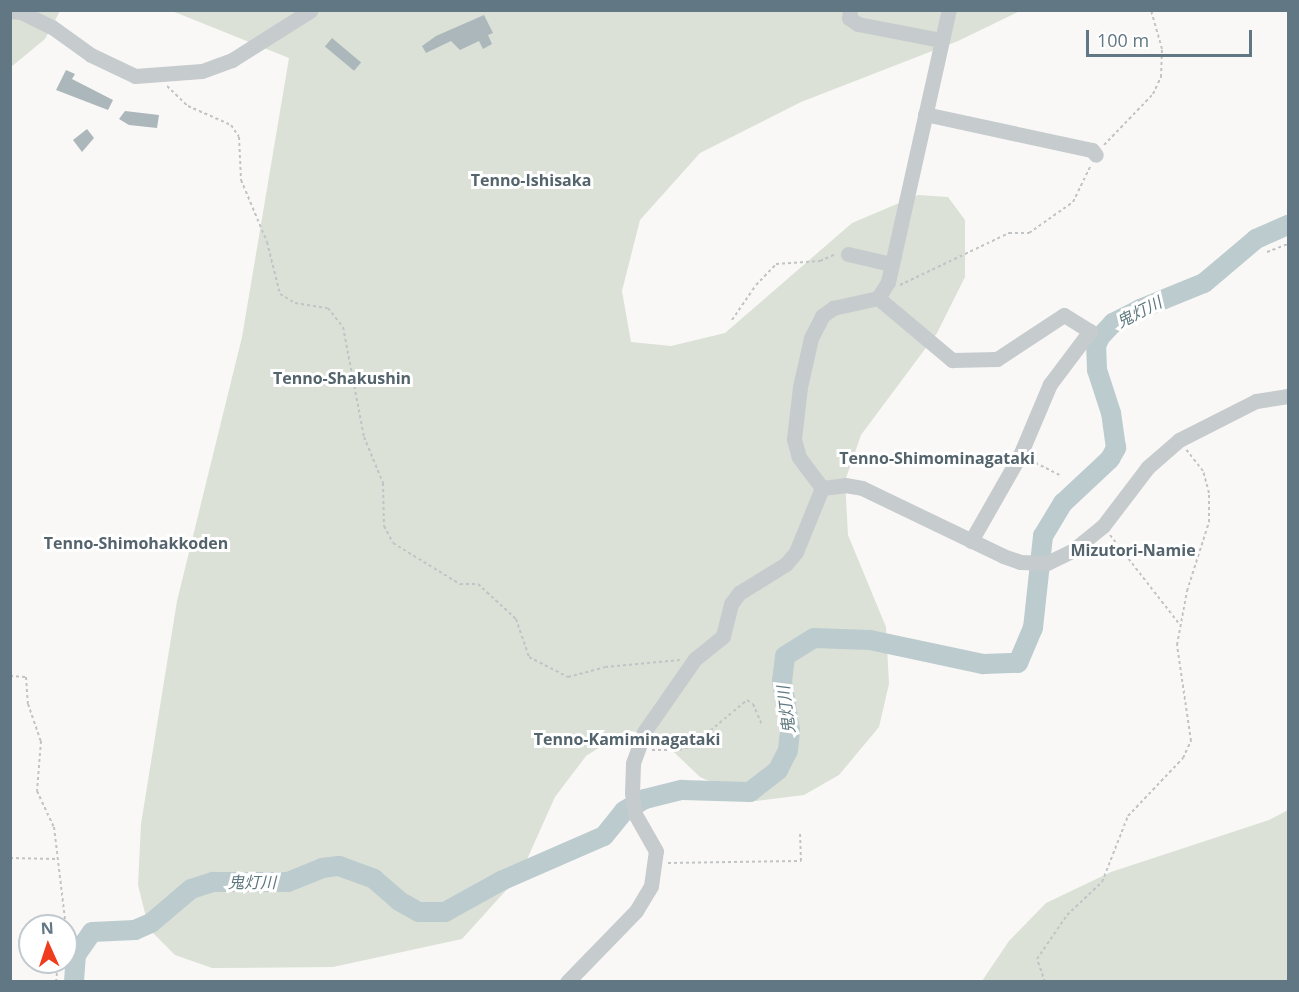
<!DOCTYPE html>
<html>
<head>
<meta charset="utf-8">
<style>
  body { margin:0 }
  #map { position:relative; width:1299px; height:992px; overflow:hidden; background:#f9f8f6; font-family:"Open Sans","Noto Sans JP",sans-serif }
  div>[style] { position:absolute }
  .green>* { inset:0; background:#dbe1d6 }
  .river>* { height:20px; margin:-10px; padding:0 10px; transform-origin:10px; border-radius:10px; background:#bccbce }
  .building>* { inset:0; background:#acb7bb; transform-origin:0 0 }
  .path>* { height:2px; margin-top:-1px; transform-origin:0; background:repeating-linear-gradient(90deg,#c1c4c6 0 3px,transparent 0 6px) }
  .minor>* { height:15px; margin:-7.5px; padding:0 7.5px; transform-origin:7.5px; border-radius:7.5px; background:#c6cbce }
  span { translate:-50% -50%; white-space:nowrap; text-align:center; line-height:1.15; -webkit-text-stroke:6px #fff; paint-order:stroke }
  .neighbourhood-label { font-size:16px; color:#54646d; font-weight:700 }
  .water-label { font-size:16px; color:#5c777d; font-style:italic }
  .frame { position:absolute; inset:0; border:12px solid #617783; pointer-events:none }
  .north { position:absolute; left:18px; top:914px; width:60px; height:60px; box-sizing:border-box; background:#fff; border:2px solid #c0c9cd; border-radius:50%; rotate:357deg; font-size:16px; font-weight:700; line-height:24px; text-align:center; color:#617783 }
  .north::after { content:''; display:block; margin:auto; width:21px; height:27px; background:#f03c1e; clip-path:polygon(50% 0,100% 100%,50% 72%,0 100%) }
  .scale { position:absolute; left:1086px; top:30px; width:166px; height:27px; box-sizing:border-box; border:3px solid #617783; border-top:0; padding-left:8px; font-size:18px; line-height:21px; white-space:nowrap; color:#617783; -webkit-text-stroke:4px #fff; paint-order:stroke }
</style>
</head>
<body>
<div id="map">
  <div class="green">
    <div style="clip-path:polygon(11px 11px,60px 11px,45px 39px,11px 67px)"></div>
    <div style="clip-path:polygon(172px 11px,1020px 11px,958px 41px,801px 102px,700px 153px,640px 220px,622px 291px,631px 342px,671px 346px,725px 333px,852px 223px,918px 195px,948px 197px,965px 220px,965px 277px,937px 333px,861px 435px,845px 481px,848px 535px,886px 627px,889px 684px,879px 727px,839px 775px,804px 795px,756px 801px,700px 777px,658px 737px,627px 730px,586px 756px,555px 797px,520px 875px,462px 939px,333px 967px,212px 968px,175px 955px,149px 929px,138px 885px,141px 824px,177px 601px,242px 337px,289px 58px)"></div>
    <div style="clip-path:polygon(1288px 810px,1288px 981px,982px 981px,1009px 941px,1046px 903px,1111px 872px,1269px 820px)"></div>
  </div>
  <div class="river">
    <div style="left:74px;top:982px;width:27px;rotate:-86deg"></div>
    <div style="left:76px;top:955px;width:28px;rotate:-55deg"></div>
    <div style="left:92px;top:932px;width:43px;rotate:-2.7deg"></div>
    <div style="left:135px;top:930px;width:17px;rotate:-24deg"></div>
    <div style="left:151px;top:923px;width:52px;rotate:-40.4deg"></div>
    <div style="left:191px;top:889px;width:23px;rotate:-18deg"></div>
    <div style="left:213px;top:882px;width:75px"></div>
    <div style="left:288px;top:882px;width:37px;rotate:-22deg"></div>
    <div style="left:322px;top:868px;width:17px;rotate:-7deg"></div>
    <div style="left:339px;top:866px;width:37px;rotate:20deg"></div>
    <div style="left:374px;top:879px;width:33px;rotate:41deg"></div>
    <div style="left:399px;top:901px;width:23px;rotate:29deg"></div>
    <div style="left:419px;top:912px;width:26px"></div>
    <div style="left:445px;top:912px;width:64px;rotate:-29deg"></div>
    <div style="left:501px;top:881px;width:112px;rotate:-23.6deg"></div>
    <div style="left:604px;top:836px;width:32px;rotate:-51deg"></div>
    <div style="left:624px;top:811px;width:24px;rotate:-30deg"></div>
    <div style="left:645px;top:799px;width:38px;rotate:-14deg"></div>
    <div style="left:682px;top:790px;width:68px;rotate:1.7deg"></div>
    <div style="left:750px;top:792px;width:36px;rotate:-38deg"></div>
    <div style="left:778px;top:770px;width:22px;rotate:-63deg"></div>
    <div style="left:788px;top:750px;width:20px;rotate:-84deg"></div>
    <div style="left:790px;top:730px;width:50px;rotate:-99.3deg"></div>
    <div style="left:782px;top:681px;width:25px;rotate:-83deg"></div>
    <div style="left:785px;top:656px;width:34px;rotate:-32deg"></div>
    <div style="left:814px;top:638px;width:56px;rotate:2deg"></div>
    <div style="left:870px;top:640px;width:116px;rotate:12deg"></div>
    <div style="left:983px;top:664px;width:35px;rotate:-2deg"></div>
    <div style="left:1018px;top:663px;width:38px;rotate:-67deg"></div>
    <div style="left:1033px;top:628px;width:93px;rotate:-83.8deg"></div>
    <div style="left:1043px;top:536px;width:39px;rotate:-59deg"></div>
    <div style="left:1063px;top:503px;width:64px;rotate:-43.1deg"></div>
    <div style="left:1110px;top:459px;width:13px;rotate:-61deg"></div>
    <div style="left:1116px;top:448px;width:35px;rotate:-98deg"></div>
    <div style="left:1111px;top:413px;width:45px;rotate:-108deg"></div>
    <div style="left:1097px;top:370px;width:24px;rotate:-92deg"></div>
    <div style="left:1096px;top:346px;width:10px;rotate:-66deg"></div>
    <div style="left:1100px;top:337px;width:19px;rotate:-47deg"></div>
    <div style="left:1113px;top:323px;width:30px;rotate:-27deg"></div>
    <div style="left:1140px;top:309px;width:69px;rotate:-22.1deg"></div>
    <div style="left:1204px;top:283px;width:68px;rotate:-40.2deg"></div>
    <div style="left:1256px;top:239px;width:35px;rotate:-24deg"></div>
  </div>
  <div class="building">
    <div style="clip-path:polygon(484px 15px,493px 33px,488px 35px,492px 44px,483px 49px,479px 41px,460px 50px,451px 41px,426px 53px,422px 46px,436px 36px)"></div>
    <div style="left:332px;top:38px;width:38px;height:11px;rotate:40deg"></div>
    <div style="clip-path:polygon(66px 70px,75px 74px,72px 79px,113px 100px,108px 110px,56px 90px)"></div>
    <div style="clip-path:polygon(125px 111px,159px 115px,157px 128px,129px 125px,119px 119px)"></div>
    <div style="clip-path:polygon(87px 129px,94px 138px,82px 152px,73px 140px)"></div>
  </div>
  <div class="path">
    <div style="left:167px;top:86px;width:29px;rotate:44deg"></div>
    <div style="left:188px;top:106px;width:47px;rotate:23.8deg"></div>
    <div style="left:231px;top:125px;width:14px;rotate:56deg"></div>
    <div style="left:239px;top:137px;width:43px;rotate:87.3deg"></div>
    <div style="left:241px;top:180px;width:67px;rotate:67.2deg"></div>
    <div style="left:267px;top:242px;width:54px;rotate:76deg"></div>
    <div style="left:280px;top:294px;width:17px;rotate:31deg"></div>
    <div style="left:295px;top:303px;width:33px;rotate:9deg"></div>
    <div style="left:328px;top:308px;width:24px;rotate:52deg"></div>
    <div style="left:343px;top:327px;width:112px;rotate:79.2deg"></div>
    <div style="left:364px;top:437px;width:50px;rotate:67.6deg"></div>
    <div style="left:383px;top:483px;width:43px;rotate:88.7deg"></div>
    <div style="left:384px;top:526px;width:19px;rotate:62deg"></div>
    <div style="left:393px;top:543px;width:79px;rotate:31.5deg"></div>
    <div style="left:460px;top:584px;width:18px"></div>
    <div style="left:478px;top:584px;width:52px;rotate:42.6deg"></div>
    <div style="left:516px;top:619px;width:40px;rotate:71.1deg"></div>
    <div style="left:529px;top:657px;width:44px;rotate:27.1deg"></div>
    <div style="left:568px;top:677px;width:38px;rotate:-15deg"></div>
    <div style="left:605px;top:667px;width:75px;rotate:-5.3deg"></div>
    <div style="left:1104px;top:145px;width:71px;rotate:-46.1deg"></div>
    <div style="left:1153px;top:94px;width:19px;rotate:-65deg"></div>
    <div style="left:1161px;top:77px;width:28px;rotate:-88deg"></div>
    <div style="left:1162px;top:49px;width:41px;rotate:-105.8deg"></div>
    <div style="left:1267px;top:252px;width:22px;rotate:-21deg"></div>
    <div style="left:900px;top:285px;width:121px;rotate:-25.5deg"></div>
    <div style="left:1009px;top:233px;width:20px"></div>
    <div style="left:1029px;top:233px;width:54px;rotate:-35.2deg"></div>
    <div style="left:1073px;top:202px;width:41px;rotate:-64.1deg"></div>
    <div style="left:732px;top:320px;width:42px;rotate:-55.6deg"></div>
    <div style="left:756px;top:285px;width:29px;rotate:-46deg"></div>
    <div style="left:776px;top:264px;width:44px;rotate:-3.9deg"></div>
    <div style="left:820px;top:261px;width:17px;rotate:-24deg"></div>
    <div style="left:1030px;top:460px;width:33px;rotate:27deg"></div>
    <div style="left:1110px;top:535px;width:114px;rotate:52.1deg"></div>
    <div style="left:10px;top:676px;width:16px;rotate:4deg"></div>
    <div style="left:26px;top:677px;width:27px;rotate:86deg"></div>
    <div style="left:28px;top:704px;width:39px;rotate:71deg"></div>
    <div style="left:41px;top:741px;width:50px;rotate:94.6deg"></div>
    <div style="left:37px;top:791px;width:40px;rotate:65deg"></div>
    <div style="left:54px;top:827px;width:102px;rotate:83.2deg"></div>
    <div style="left:652px;top:750px;width:27px"></div>
    <div style="left:679px;top:750px;width:14px;rotate:-17deg"></div>
    <div style="left:692px;top:746px;width:72px;rotate:-39.9deg"></div>
    <div style="left:747px;top:700px;width:7px;rotate:34deg"></div>
    <div style="left:753px;top:704px;width:21px;rotate:67deg"></div>
    <div style="left:10px;top:858px;width:47px;rotate:1.2deg"></div>
    <div style="left:668px;top:863px;width:133px;rotate:-0.9deg"></div>
    <div style="left:801px;top:861px;width:29px;rotate:-92deg"></div>
    <div style="left:56px;top:982px;width:20px;rotate:-84deg"></div>
    <div style="left:1045px;top:982px;width:24px;rotate:-109deg"></div>
    <div style="left:1037px;top:959px;width:53px;rotate:-55.7deg"></div>
    <div style="left:1067px;top:915px;width:48px;rotate:-43.3deg"></div>
    <div style="left:1102px;top:882px;width:71px;rotate:-68.5deg"></div>
    <div style="left:1128px;top:816px;width:80px;rotate:-46.5deg"></div>
    <div style="left:1183px;top:758px;width:19px;rotate:-65deg"></div>
    <div style="left:1191px;top:741px;width:97px;rotate:-98.3deg"></div>
    <div style="left:1177px;top:645px;width:55px;rotate:-79.5deg"></div>
    <div style="left:1187px;top:591px;width:72px;rotate:-72.3deg"></div>
    <div style="left:1209px;top:522px;width:29px;rotate:-90deg"></div>
    <div style="left:1209px;top:493px;width:23px;rotate:-105deg"></div>
    <div style="left:1203px;top:471px;width:28px;rotate:-128deg"></div>
  </div>
  <div class="minor">
    <div style="left:850px;top:10px;width:8px;rotate:97deg"></div>
    <div style="left:849px;top:18px;width:11px;rotate:34deg"></div>
    <div style="left:858px;top:24px;width:85px;rotate:10.9deg"></div>
    <div style="left:10px;top:11px;width:11px;rotate:5deg"></div>
    <div style="left:21px;top:12px;width:34px;rotate:26deg"></div>
    <div style="left:52px;top:27px;width:48px;rotate:35.7deg"></div>
    <div style="left:91px;top:55px;width:49px;rotate:25.5deg"></div>
    <div style="left:135px;top:76px;width:67px;rotate:-4.3deg"></div>
    <div style="left:202px;top:71px;width:32px;rotate:-20deg"></div>
    <div style="left:232px;top:60px;width:93px;rotate:-32.3deg"></div>
    <div style="left:925px;top:114px;width:171px;rotate:12.2deg"></div>
    <div style="left:1092px;top:150px;width:6px;rotate:51deg"></div>
    <div style="left:848px;top:254px;width:44px;rotate:13.1deg"></div>
    <div style="left:878px;top:298px;width:97px;rotate:40deg"></div>
    <div style="left:952px;top:360px;width:45px;rotate:-1.3deg"></div>
    <div style="left:997px;top:359px;width:80px;rotate:-33.3deg"></div>
    <div style="left:1064px;top:315px;width:31px;rotate:32deg"></div>
    <div style="left:1090px;top:331px;width:66px;rotate:127deg"></div>
    <div style="left:1050px;top:384px;width:77px;rotate:112.9deg"></div>
    <div style="left:1020px;top:455px;width:99px;rotate:119.7deg"></div>
    <div style="left:822px;top:488px;width:39px;rotate:-127deg"></div>
    <div style="left:799px;top:457px;width:19px;rotate:-106deg"></div>
    <div style="left:794px;top:439px;width:52px;rotate:-83.4deg"></div>
    <div style="left:800px;top:387px;width:50px;rotate:-77.3deg"></div>
    <div style="left:811px;top:338px;width:25px;rotate:-63deg"></div>
    <div style="left:822px;top:316px;width:14px;rotate:-36deg"></div>
    <div style="left:833px;top:308px;width:46px;rotate:-12.5deg"></div>
    <div style="left:878px;top:298px;width:19px;rotate:-58deg"></div>
    <div style="left:888px;top:282px;width:279px;rotate:-77.4deg"></div>
    <div style="left:567px;top:982px;width:99px;rotate:-45.8deg"></div>
    <div style="left:636px;top:911px;width:29px;rotate:-59deg"></div>
    <div style="left:651px;top:886px;width:35px;rotate:-82deg"></div>
    <div style="left:656px;top:851px;width:43px;rotate:-119.6deg"></div>
    <div style="left:635px;top:814px;width:21px;rotate:-98deg"></div>
    <div style="left:632px;top:793px;width:30px;rotate:-88deg"></div>
    <div style="left:633px;top:763px;width:33px;rotate:-70deg"></div>
    <div style="left:644px;top:732px;width:89px;rotate:-55.1deg"></div>
    <div style="left:695px;top:659px;width:36px;rotate:-39deg"></div>
    <div style="left:723px;top:636px;width:33px;rotate:-76deg"></div>
    <div style="left:731px;top:604px;width:14px;rotate:-54deg"></div>
    <div style="left:739px;top:593px;width:55px;rotate:-31.7deg"></div>
    <div style="left:786px;top:564px;width:16px;rotate:-50deg"></div>
    <div style="left:796px;top:552px;width:69px;rotate:-67.9deg"></div>
    <div style="left:822px;top:488px;width:23px;rotate:-7deg"></div>
    <div style="left:845px;top:485px;width:17px;rotate:10deg"></div>
    <div style="left:862px;top:488px;width:157px;rotate:25.7deg"></div>
    <div style="left:1003px;top:556px;width:18px;rotate:19deg"></div>
    <div style="left:1020px;top:562px;width:27px;rotate:2deg"></div>
    <div style="left:1047px;top:563px;width:28px;rotate:-26deg"></div>
    <div style="left:1072px;top:551px;width:40px;rotate:-39deg"></div>
    <div style="left:1103px;top:526px;width:74px;rotate:-52.7deg"></div>
    <div style="left:1148px;top:467px;width:41px;rotate:-41.1deg"></div>
    <div style="left:1179px;top:440px;width:86px;rotate:-26.9deg"></div>
    <div style="left:1256px;top:401px;width:32px;rotate:-9deg"></div>
  </div>
  <div class="neighbourhood-label">
    <span style="left:531px;top:180px">Tenno-Ishisaka</span>
    <span style="left:342px;top:378px">Tenno-Shakushin</span>
    <span style="left:937px;top:458px">Tenno-Shimominagataki</span>
    <span style="left:136px;top:543px">Tenno-Shimohakkoden</span>
    <span style="left:1133px;top:550px">Mizutori-Namie</span>
    <span style="left:627px;top:739px">Tenno-Kamiminagataki</span>
  </div>
  <div class="water-label">
    <span style="left:1139px;top:312px;rotate:-27deg">鬼灯川</span>
    <span style="left:786px;top:710px;rotate:-97deg">鬼灯川</span>
    <span style="left:252px;top:882px">鬼灯川</span>
  </div>
  <div class="frame"></div>
  <div class="north">N</div>
  <div class="scale">100 m</div>
</div>
</body>
</html>
